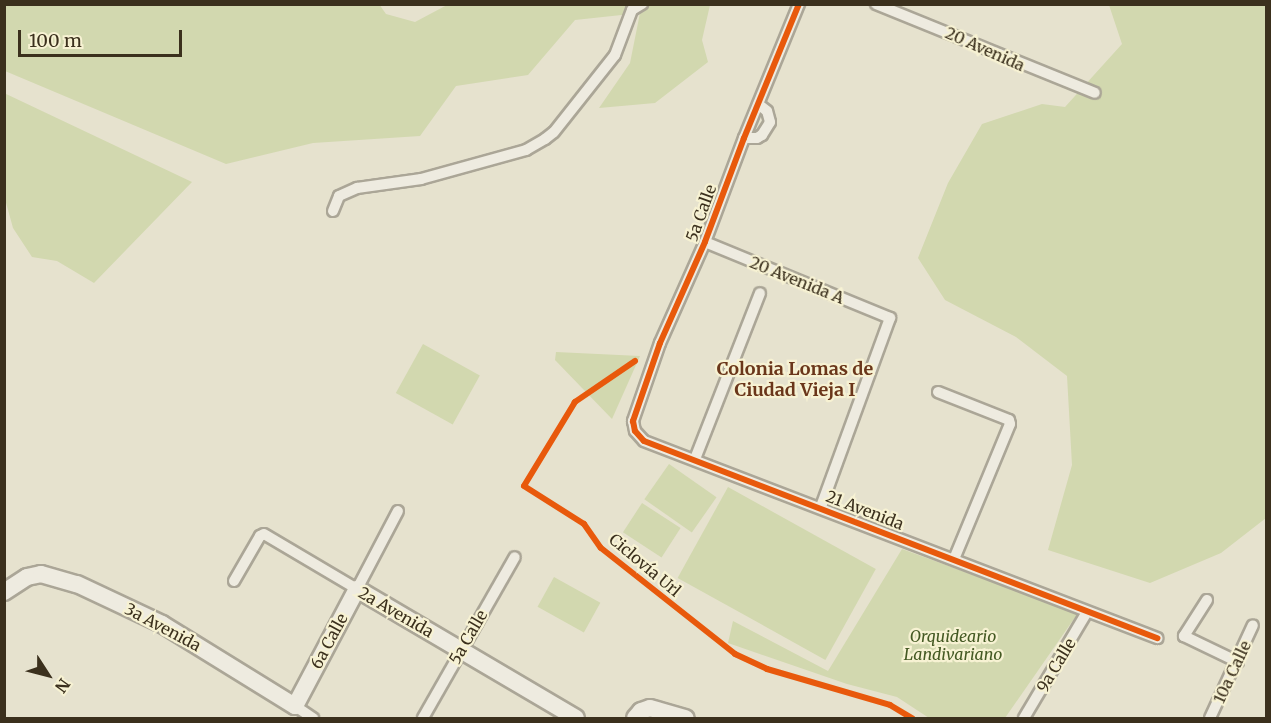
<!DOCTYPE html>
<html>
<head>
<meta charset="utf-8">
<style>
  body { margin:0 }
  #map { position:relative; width:1271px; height:723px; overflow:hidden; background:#e6e2ce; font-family:Merriweather,serif }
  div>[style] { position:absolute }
  .green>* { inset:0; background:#d2d8af; transform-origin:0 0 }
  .roads { filter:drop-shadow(2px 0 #aba697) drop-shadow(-2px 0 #aba697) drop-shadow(0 2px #aba697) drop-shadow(0 -2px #aba697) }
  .street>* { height:10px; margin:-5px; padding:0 5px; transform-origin:5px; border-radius:5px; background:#eeebe0 }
  .secondary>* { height:16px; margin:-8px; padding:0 8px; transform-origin:8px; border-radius:8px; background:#eeebe0 }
  .cycleway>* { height:6px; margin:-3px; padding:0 3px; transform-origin:3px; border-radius:3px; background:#e8590c }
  span { translate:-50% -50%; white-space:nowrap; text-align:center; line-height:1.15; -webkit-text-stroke:4.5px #f7f2d3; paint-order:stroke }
  .street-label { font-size:16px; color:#3b301d }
  .park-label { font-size:16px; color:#445923; font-style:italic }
  .neighbourhood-label { font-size:18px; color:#6a361a; font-weight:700 }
  .frame { position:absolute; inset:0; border:6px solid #3b301d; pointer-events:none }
  .north { position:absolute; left:18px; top:645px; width:60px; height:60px; -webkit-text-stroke:4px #f7f2d3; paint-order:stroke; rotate:126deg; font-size:16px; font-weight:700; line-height:24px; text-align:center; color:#3b301d }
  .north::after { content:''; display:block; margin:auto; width:21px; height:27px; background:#3b301d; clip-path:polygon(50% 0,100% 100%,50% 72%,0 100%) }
  .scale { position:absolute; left:18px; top:30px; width:164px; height:27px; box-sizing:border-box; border:3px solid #3b301d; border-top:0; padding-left:8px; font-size:18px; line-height:21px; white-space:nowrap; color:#3b301d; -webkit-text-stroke:4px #f7f2d3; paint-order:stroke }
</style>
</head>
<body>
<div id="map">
  <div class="green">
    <div style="clip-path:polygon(379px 4px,386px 14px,415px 22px,447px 5px,710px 5px,702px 40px,708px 62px,655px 103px,599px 108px,630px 63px,640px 13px,575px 20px,528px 75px,456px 86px,420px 136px,313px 143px,226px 164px,5px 71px,4px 5px)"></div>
    <div style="clip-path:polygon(1109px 5px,1266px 5px,1266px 518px,1221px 553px,1150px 583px,1048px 550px,1072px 465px,1067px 376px,1016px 337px,945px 300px,918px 258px,948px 183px,982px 124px,1042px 104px,1065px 107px,1122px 44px)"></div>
    <div style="clip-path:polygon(4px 93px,192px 182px,94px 283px,57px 261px,32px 257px,13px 228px,5px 199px)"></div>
    <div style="left:423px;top:344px;width:65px;height:56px;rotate:29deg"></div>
    <div style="clip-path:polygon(556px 352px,640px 356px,612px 419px,555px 360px)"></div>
    <div style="left:669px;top:464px;width:58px;height:43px;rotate:35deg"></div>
    <div style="left:728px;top:487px;width:169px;height:104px;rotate:29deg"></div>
    <div style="left:642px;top:503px;width:46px;height:35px;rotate:33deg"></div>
    <div style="clip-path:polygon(902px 549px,1078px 613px,1005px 718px,929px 718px,897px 697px,847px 684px,728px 643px,733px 621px,828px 671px)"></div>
    <div style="left:554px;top:577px;width:53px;height:34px;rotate:29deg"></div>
  </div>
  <div class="roads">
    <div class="street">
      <div style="left:799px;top:4px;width:145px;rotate:112.3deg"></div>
      <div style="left:744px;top:138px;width:111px;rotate:110.6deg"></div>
      <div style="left:705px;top:242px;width:111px;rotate:114deg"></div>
      <div style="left:660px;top:343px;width:83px;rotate:109.1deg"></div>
      <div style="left:633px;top:421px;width:10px;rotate:79deg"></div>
      <div style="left:635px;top:431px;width:13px;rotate:48deg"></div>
      <div style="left:644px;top:441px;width:550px;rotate:21.01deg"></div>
      <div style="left:876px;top:4px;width:236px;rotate:22.1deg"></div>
      <div style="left:744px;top:138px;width:13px"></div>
      <div style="left:757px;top:138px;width:6px;rotate:-31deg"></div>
      <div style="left:762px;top:135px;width:15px;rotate:-58deg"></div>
      <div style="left:770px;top:122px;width:11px;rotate:-105deg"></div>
      <div style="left:767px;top:111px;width:11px;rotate:-142deg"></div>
      <div style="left:333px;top:211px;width:16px;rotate:-68deg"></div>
      <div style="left:339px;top:196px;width:20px;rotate:-24deg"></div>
      <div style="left:357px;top:188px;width:65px;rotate:-8deg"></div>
      <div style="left:421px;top:179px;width:109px;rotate:-15.4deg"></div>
      <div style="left:526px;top:150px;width:22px;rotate:-30deg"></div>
      <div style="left:545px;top:139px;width:11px;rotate:-38deg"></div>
      <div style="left:554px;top:132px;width:98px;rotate:-51.6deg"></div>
      <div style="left:615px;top:55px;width:48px;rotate:-69.3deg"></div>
      <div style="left:632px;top:10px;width:12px;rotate:-31deg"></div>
      <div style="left:705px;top:242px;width:200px;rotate:22.3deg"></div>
      <div style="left:890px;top:318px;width:201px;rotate:110.1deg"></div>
      <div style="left:938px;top:392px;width:76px;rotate:21.5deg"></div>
      <div style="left:1009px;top:420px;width:4px;rotate:76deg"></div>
      <div style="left:1010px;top:424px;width:146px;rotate:112.5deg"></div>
      <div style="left:695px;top:459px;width:178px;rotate:-68.6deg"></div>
      <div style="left:234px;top:581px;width:52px;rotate:-60deg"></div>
      <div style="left:260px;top:536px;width:4px;rotate:-27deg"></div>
      <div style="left:264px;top:534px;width:108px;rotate:30.6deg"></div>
      <div style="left:357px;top:589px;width:88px;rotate:-62.3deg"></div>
      <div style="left:1207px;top:600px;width:43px;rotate:122.6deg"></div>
      <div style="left:1184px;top:636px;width:60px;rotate:25.7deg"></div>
      <div style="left:295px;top:706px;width:22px;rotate:34deg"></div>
      <div style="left:423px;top:718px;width:185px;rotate:-60.3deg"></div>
      <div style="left:1024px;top:718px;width:123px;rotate:-59.3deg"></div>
      <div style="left:1210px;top:718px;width:102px;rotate:-65.2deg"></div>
    </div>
    <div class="secondary">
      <div style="left:4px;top:592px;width:27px;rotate:-33deg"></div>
      <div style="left:27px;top:577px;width:14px;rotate:-12deg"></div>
      <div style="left:41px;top:574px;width:37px;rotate:16deg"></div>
      <div style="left:77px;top:584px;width:94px;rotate:25.2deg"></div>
      <div style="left:162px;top:624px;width:156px;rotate:31.7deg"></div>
      <div style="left:295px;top:706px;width:132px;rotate:-62.1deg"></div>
      <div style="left:357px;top:589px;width:254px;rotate:30.5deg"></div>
      <div style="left:635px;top:718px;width:9px;rotate:-49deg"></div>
      <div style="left:641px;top:711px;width:9px;rotate:-18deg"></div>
      <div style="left:650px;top:708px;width:37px;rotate:16deg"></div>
    </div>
  </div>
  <div class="cycleway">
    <div style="left:799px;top:4px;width:145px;rotate:112.3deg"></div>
    <div style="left:744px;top:138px;width:111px;rotate:110.6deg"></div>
    <div style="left:705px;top:242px;width:111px;rotate:114deg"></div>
    <div style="left:660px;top:343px;width:83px;rotate:109.1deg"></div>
    <div style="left:633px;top:421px;width:10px;rotate:79deg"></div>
    <div style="left:635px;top:431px;width:13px;rotate:48deg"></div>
    <div style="left:644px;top:441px;width:550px;rotate:21.01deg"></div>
    <div style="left:635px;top:361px;width:73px;rotate:145.7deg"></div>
    <div style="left:575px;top:402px;width:98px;rotate:121.3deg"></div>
    <div style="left:524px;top:486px;width:71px;rotate:32.3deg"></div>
    <div style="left:584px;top:524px;width:29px;rotate:55deg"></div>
    <div style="left:601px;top:548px;width:171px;rotate:38.3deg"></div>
    <div style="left:735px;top:654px;width:35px;rotate:25deg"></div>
    <div style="left:767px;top:669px;width:128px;rotate:16.3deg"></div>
    <div style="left:890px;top:705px;width:26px;rotate:31deg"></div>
  </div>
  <div class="street-label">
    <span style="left:985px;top:49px;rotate:24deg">20 Avenida</span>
    <span style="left:701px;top:213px;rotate:-70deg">5a Calle</span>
    <span style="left:797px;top:280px;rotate:22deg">20 Avenida A</span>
    <span style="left:865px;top:510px;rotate:21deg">21 Avenida</span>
    <span style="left:645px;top:565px;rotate:40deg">Ciclovía Url</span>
    <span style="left:396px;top:612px;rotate:30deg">2a Avenida</span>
    <span style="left:163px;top:627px;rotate:28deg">3a Avenida</span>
    <span style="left:468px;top:637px;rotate:-60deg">5a Calle</span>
    <span style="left:329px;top:641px;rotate:-62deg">6a Calle</span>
    <span style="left:1056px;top:665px;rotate:-59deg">9a Calle</span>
    <span style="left:1232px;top:672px;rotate:-65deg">10a Calle</span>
  </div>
  <div class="park-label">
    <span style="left:953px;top:645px">Orquideario<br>Landivariano</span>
  </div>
  <div class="neighbourhood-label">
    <span style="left:795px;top:380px">Colonia Lomas de<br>Ciudad Vieja I</span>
  </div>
  <div class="frame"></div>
  <div class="north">N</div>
  <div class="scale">100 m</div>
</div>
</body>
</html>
